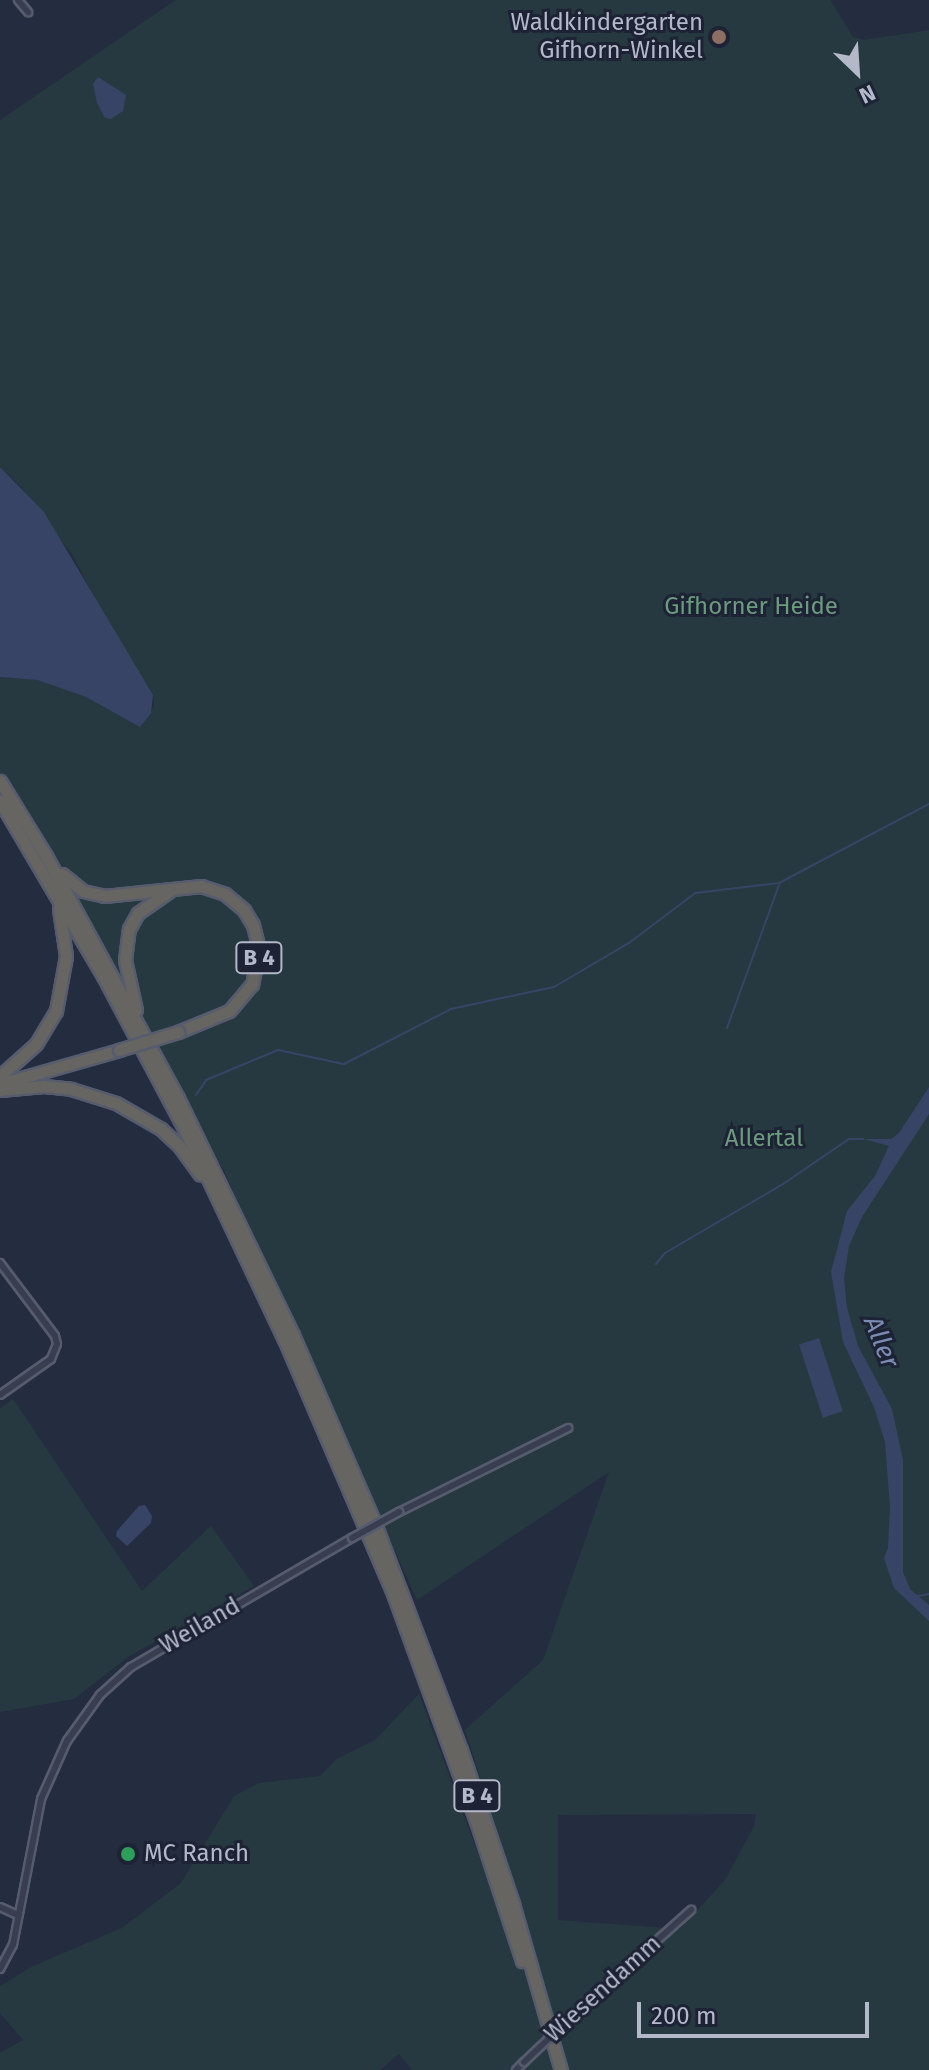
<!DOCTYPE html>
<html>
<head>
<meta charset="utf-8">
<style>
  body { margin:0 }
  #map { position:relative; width:929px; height:2070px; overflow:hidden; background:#242c3f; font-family:"Fira Sans",sans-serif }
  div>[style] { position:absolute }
  .green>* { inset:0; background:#263940 }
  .water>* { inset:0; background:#374466; transform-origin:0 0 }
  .stream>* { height:2px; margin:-1px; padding:0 1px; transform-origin:1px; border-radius:1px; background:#374466 }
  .roads { filter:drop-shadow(2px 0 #565c6d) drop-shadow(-2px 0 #565c6d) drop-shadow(0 2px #565c6d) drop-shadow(0 -2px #565c6d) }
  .minor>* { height:6px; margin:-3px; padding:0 3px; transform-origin:3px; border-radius:3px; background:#383e4f }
  .trunk>* { height:11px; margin:-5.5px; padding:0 5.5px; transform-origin:5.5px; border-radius:5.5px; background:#666562 }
  .bridges { filter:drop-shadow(2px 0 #565c6d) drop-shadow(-2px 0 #565c6d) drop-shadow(0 2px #565c6d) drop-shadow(0 -2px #565c6d) }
  .minor-bridge>* { height:6px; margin:-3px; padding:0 3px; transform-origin:3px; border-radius:3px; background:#383e4f }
  .trunk-bridge>* { height:11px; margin:-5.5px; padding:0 5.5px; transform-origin:5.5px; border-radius:5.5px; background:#666562 }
  .dots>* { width:22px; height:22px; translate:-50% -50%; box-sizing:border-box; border:4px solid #1d2334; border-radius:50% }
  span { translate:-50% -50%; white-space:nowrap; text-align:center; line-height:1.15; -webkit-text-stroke:6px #1d2334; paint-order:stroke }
  .shield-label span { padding:2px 6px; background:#1d2334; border:2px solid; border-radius:6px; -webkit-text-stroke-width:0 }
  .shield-label { font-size:22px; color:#b4b9ca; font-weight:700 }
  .poi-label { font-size:24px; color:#b4b9ca }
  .right { translate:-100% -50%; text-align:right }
  .left { translate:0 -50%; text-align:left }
  .park-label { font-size:24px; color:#6a9b7c }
  .street-label { font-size:24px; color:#b4b9ca }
  .water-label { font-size:26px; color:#7b8bb2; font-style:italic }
  .north { position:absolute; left:817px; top:32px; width:80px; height:80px; -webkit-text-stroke:6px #1d2334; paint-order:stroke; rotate:155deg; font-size:22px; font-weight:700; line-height:32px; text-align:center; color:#b4b9ca }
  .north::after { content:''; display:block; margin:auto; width:28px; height:36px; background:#b4b9ca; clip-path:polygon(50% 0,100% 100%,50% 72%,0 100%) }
  .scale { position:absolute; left:637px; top:2002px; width:232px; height:36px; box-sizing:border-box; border:4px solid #b4b9ca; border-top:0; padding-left:10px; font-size:24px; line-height:28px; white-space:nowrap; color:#b4b9ca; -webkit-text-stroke:6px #1d2334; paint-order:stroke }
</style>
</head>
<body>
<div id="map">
  <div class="green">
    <div style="clip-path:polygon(evenodd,176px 0,830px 0,853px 37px,864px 40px,929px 30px,929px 2070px,412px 2070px,399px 2054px,380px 2070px,0 2070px,0 2053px,23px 2040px,0 2013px,0 1986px,33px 1966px,122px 1928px,181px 1883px,234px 1796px,259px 1783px,320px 1776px,338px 1758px,375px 1740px,419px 1694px,492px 1891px,511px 1875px,465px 1730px,543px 1660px,609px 1472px,417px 1600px,223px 1169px,0 782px,0 677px,37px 680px,86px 697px,140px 727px,154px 706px,153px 695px,105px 618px,73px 556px,21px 487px,0 467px,0 120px,176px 0,756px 1814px,754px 1826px,725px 1880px,680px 1929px,558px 1920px,558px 1815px,756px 1814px)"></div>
    <div style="clip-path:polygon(13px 1399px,142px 1591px,211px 1526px,254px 1586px,128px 1657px,74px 1699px,0 1712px,0 1408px)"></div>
  </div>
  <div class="water">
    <div style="clip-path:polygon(98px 77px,126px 95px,123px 111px,111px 119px,105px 118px,97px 103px,93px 84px)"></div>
    <div style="clip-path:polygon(0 467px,44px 512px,153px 695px,151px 713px,140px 727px,86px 697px,37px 680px,0 677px)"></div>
    <div style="clip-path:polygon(929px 1087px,929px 1114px,862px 1217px,849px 1246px,844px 1278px,847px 1308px,858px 1346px,892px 1409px,903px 1460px,903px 1572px,910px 1589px,929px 1605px,929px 1621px,894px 1588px,884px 1558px,888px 1548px,890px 1508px,885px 1442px,874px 1407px,843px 1342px,831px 1272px,847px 1211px,875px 1176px,889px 1146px,864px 1139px,891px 1139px,899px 1133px)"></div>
    <div style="left:819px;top:1338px;width:77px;height:21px;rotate:72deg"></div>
    <div style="clip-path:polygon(145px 1505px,152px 1516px,151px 1523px,127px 1546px,116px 1536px,117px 1531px,139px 1506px)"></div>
  </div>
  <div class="stream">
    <div style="left:727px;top:1028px;width:152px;rotate:-70deg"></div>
    <div style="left:196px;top:1095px;width:18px;rotate:-56deg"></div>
    <div style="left:206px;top:1080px;width:78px;rotate:-22.6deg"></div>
    <div style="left:278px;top:1050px;width:67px;rotate:12deg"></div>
    <div style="left:344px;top:1064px;width:120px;rotate:-27.2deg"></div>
    <div style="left:451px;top:1009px;width:105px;rotate:-12.1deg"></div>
    <div style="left:554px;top:987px;width:87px;rotate:-30.4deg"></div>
    <div style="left:629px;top:943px;width:83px;rotate:-37.1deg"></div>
    <div style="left:695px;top:893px;width:85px;rotate:-6.8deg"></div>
    <div style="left:779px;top:883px;width:170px;rotate:-27.8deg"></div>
    <div style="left:656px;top:1264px;width:14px;rotate:-51deg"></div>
    <div style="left:665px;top:1253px;width:137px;rotate:-30.3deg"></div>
    <div style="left:783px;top:1184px;width:80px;rotate:-34.3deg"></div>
    <div style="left:849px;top:1139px;width:14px"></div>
    <div style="left:918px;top:1596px;width:11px;rotate:-10deg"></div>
  </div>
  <div class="roads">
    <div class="minor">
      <div style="left:18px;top:0;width:16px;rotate:50deg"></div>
      <div style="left:0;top:1263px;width:91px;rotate:53deg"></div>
      <div style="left:55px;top:1336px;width:8px;rotate:76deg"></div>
      <div style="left:57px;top:1344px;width:16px;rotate:112deg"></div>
      <div style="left:51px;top:1359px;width:62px;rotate:144.8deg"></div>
      <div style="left:399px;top:1512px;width:189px;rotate:-26.4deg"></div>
      <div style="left:0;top:1907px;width:20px;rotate:24deg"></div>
      <div style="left:0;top:1969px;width:27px;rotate:-62deg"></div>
      <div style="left:13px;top:1945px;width:149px;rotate:-79.1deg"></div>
      <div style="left:41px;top:1799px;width:64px;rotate:-65.9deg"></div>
      <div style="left:67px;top:1741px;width:57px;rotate:-54.3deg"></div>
      <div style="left:100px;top:1695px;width:42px;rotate:-42.1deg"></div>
      <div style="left:131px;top:1667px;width:256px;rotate:-30.3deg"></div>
      <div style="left:578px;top:2011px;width:152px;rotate:-41.8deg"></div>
      <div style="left:516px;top:2070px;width:11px;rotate:-45deg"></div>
    </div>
    <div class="trunk">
      <div style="left:0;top:781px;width:88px;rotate:58.5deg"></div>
      <div style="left:46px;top:856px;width:276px;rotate:61.4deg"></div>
      <div style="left:178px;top:1098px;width:263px;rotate:64.1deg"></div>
      <div style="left:293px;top:1335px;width:203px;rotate:66.5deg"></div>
      <div style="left:374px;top:1521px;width:245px;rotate:69.2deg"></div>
      <div style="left:461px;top:1750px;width:163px;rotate:71.3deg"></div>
      <div style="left:513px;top:1904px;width:173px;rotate:73.9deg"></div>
      <div style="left:0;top:801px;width:203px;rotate:59.5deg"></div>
      <div style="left:103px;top:976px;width:177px;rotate:62deg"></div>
      <div style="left:186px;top:1132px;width:229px;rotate:64.7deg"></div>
      <div style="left:284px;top:1339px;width:280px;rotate:66.8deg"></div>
      <div style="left:394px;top:1596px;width:249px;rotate:70deg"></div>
      <div style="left:479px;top:1830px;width:138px;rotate:71.8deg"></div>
      <div style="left:62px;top:874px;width:27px;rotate:39deg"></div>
      <div style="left:83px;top:891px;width:22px;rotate:13deg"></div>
      <div style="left:104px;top:896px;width:98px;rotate:-5.9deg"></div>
      <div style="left:201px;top:886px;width:25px;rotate:18deg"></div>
      <div style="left:225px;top:894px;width:25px;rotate:40deg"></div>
      <div style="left:244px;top:910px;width:17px;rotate:59deg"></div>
      <div style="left:253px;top:925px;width:25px;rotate:76deg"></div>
      <div style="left:259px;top:949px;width:36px;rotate:101deg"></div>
      <div style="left:252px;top:984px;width:35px;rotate:130deg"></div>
      <div style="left:229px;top:1011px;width:55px;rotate:157.6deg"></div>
      <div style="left:136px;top:1010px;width:51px;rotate:-102.4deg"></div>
      <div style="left:125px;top:960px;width:31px;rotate:-83deg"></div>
      <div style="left:129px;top:929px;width:18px;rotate:-61deg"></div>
      <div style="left:138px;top:913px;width:38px;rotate:-35deg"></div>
      <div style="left:0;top:1076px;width:48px;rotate:-41.6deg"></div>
      <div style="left:36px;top:1044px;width:39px;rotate:-59deg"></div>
      <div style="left:56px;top:1011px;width:56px;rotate:-79.7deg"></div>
      <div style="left:66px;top:956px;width:48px;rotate:-98.5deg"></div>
      <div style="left:0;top:1084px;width:124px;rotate:-15.9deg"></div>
      <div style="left:0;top:1090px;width:44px;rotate:-5.2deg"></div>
      <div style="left:44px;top:1086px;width:27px;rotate:6deg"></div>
      <div style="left:71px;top:1089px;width:47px;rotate:17.3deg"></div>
      <div style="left:116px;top:1103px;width:52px;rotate:30deg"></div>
      <div style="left:161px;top:1129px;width:26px;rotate:43deg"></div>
      <div style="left:180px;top:1147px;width:34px;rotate:54deg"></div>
    </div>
  </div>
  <div class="bridges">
    <div class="minor-bridge">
      <div style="left:352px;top:1538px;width:54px;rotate:-29deg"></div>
      <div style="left:524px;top:2062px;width:74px;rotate:-43.4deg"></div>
    </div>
    <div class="trunk-bridge">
      <div style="left:119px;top:1050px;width:62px;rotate:-17deg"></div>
    </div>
  </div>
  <div class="dots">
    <div style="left:719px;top:37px;background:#8d6e63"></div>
    <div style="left:128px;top:1854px;background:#2e9e5b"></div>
  </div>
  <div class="shield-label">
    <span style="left:259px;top:958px">B 4</span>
    <span style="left:477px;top:1796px">B 4</span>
  </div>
  <div class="poi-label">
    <span class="right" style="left:703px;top:37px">Waldkindergarten<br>Gifhorn-Winkel</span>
    <span class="left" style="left:144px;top:1854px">MC Ranch</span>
  </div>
  <div class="park-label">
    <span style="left:751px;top:607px">Gifhorner Heide</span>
    <span style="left:764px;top:1139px">Allertal</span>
  </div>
  <div class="street-label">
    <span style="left:200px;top:1626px;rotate:-30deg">Weiland</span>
    <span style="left:603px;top:1989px;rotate:-42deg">Wiesendamm</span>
  </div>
  <div class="water-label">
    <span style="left:881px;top:1342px;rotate:68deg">Aller</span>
  </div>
  <div class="north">N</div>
  <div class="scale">200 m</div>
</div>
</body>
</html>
